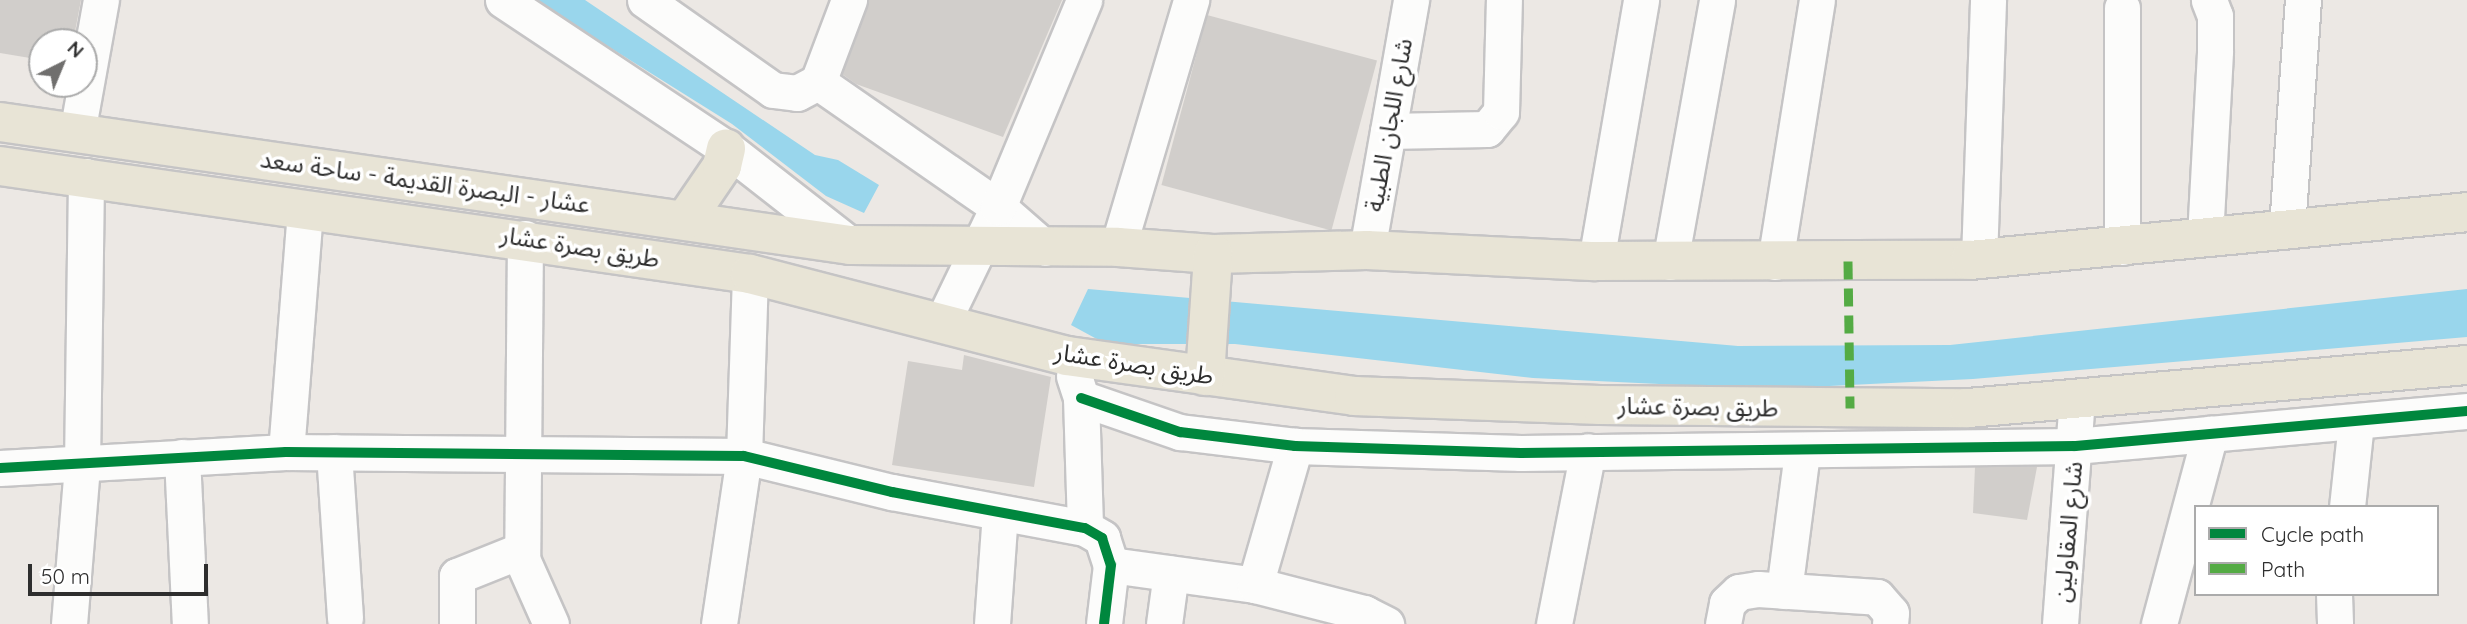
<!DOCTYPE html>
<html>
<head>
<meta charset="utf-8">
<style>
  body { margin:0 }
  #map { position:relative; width:2467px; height:624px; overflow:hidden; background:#ece8e4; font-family:Quicksand,"Noto Sans Arabic",sans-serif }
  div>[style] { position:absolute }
  .water>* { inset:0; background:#99d6ec }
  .building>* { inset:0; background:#d1cecb; transform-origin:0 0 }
  .roads { filter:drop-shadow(2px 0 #c5c4c5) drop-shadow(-2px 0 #c5c4c5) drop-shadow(0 2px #c5c4c5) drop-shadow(0 -2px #c5c4c5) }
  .minor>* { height:35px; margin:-17.5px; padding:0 17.5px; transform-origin:17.5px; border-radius:17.5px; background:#fcfcfb }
  .major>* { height:38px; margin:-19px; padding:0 19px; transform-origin:19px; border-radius:19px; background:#e8e4d6 }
  .quiet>* { height:9px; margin-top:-4.5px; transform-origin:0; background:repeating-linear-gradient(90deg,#54ab44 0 18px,transparent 0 27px) }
  .cycleway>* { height:10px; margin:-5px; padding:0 5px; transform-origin:5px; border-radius:5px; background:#00873e }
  span { translate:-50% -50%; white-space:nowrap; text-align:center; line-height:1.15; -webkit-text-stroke:7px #fff; paint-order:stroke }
  .street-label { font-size:24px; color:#2e2e2e }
  .legend { position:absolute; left:2194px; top:505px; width:245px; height:91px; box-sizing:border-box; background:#fff; border:2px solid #ababab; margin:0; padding:9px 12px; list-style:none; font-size:21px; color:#2e2e2e }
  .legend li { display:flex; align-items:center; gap:14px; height:35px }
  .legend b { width:35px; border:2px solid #ababab }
  .north { position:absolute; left:28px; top:28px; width:70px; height:70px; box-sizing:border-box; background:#fff; border:2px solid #ababab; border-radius:50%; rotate:43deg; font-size:19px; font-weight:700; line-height:28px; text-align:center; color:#2e2e2e }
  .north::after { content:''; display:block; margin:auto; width:24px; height:32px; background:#706f6e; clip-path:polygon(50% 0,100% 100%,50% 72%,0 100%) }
  .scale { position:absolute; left:28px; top:564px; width:180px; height:32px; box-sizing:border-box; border:4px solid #2e2e2e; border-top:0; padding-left:9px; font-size:21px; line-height:24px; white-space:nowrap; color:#2e2e2e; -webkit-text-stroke:5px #fff; paint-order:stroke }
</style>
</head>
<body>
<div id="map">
  <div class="water">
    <div style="clip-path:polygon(534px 0,585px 0,815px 155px,838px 160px,879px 185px,864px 213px,826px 196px,732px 124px)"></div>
    <div style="clip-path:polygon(1088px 289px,1738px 346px,1950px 345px,2467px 289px,2467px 337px,1973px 379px,1765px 389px,1533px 378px,1235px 344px,1106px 344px,1071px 325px)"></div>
  </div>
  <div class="building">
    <div style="clip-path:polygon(0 0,81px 0,73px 42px,42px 42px,42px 60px,0 53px)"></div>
    <div style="clip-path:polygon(869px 0,1062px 0,1003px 137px,856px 84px,842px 74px)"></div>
    <div style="left:1207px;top:15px;width:176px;height:176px;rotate:15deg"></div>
    <div style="clip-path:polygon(964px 355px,1051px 377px,1034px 487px,892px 465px,908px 361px,962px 370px)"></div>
    <div style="clip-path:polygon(1975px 467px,2037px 467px,2027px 520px,1973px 513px)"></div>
  </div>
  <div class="roads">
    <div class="minor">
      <div style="left:503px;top:0;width:268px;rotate:33.6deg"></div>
      <div style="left:726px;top:148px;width:157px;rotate:38deg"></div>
      <div style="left:645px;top:0;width:156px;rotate:35.1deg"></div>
      <div style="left:773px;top:90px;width:24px;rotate:7deg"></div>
      <div style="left:797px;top:93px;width:24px;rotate:-28deg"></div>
      <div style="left:818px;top:82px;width:88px;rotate:-69.3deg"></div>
      <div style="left:818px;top:82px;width:219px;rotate:34.8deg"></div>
      <div style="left:998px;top:207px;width:62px;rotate:41.1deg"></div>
      <div style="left:1388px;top:131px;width:99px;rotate:-1.2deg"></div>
      <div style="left:1487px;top:129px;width:22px;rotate:-51deg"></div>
      <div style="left:1501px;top:112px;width:112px;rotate:-88.5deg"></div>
      <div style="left:77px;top:133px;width:135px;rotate:-79.8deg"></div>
      <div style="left:2287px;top:228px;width:229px;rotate:-86deg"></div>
      <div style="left:2205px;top:237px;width:187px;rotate:-86.9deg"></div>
      <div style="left:2215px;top:50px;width:34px;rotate:-90deg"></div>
      <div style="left:2215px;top:16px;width:17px;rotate:-111deg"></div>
      <div style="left:525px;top:238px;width:321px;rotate:90.5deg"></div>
      <div style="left:522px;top:559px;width:71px;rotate:66deg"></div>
      <div style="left:1118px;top:247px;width:258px;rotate:-73.5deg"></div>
      <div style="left:2122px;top:247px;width:239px;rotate:-90deg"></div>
      <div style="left:1367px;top:250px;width:254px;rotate:-80deg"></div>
      <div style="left:1979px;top:259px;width:259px;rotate:-88deg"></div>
      <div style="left:1596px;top:261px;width:265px;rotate:-80.2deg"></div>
      <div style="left:1670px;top:262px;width:266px;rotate:-79.8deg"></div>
      <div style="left:1775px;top:262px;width:265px;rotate:-80.9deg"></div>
      <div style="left:942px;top:323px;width:129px;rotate:-64.2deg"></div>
      <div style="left:998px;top:207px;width:224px;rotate:-67.4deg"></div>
      <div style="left:1074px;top:376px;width:23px;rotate:72deg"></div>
      <div style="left:1081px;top:398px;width:130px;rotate:88.2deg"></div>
      <div style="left:1081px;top:398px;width:105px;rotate:19deg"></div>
      <div style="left:1180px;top:432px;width:116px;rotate:6.9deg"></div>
      <div style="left:1295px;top:446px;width:226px;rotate:1.8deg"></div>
      <div style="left:1521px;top:453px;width:554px;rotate:-0.72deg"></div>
      <div style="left:2075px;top:446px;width:394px;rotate:-5.1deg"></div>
      <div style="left:286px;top:452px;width:241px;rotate:-85.5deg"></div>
      <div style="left:334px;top:452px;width:166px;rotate:86.2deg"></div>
      <div style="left:182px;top:457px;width:167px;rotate:87.3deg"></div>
      <div style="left:0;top:468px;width:286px;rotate:-3.2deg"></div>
      <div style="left:286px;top:452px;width:458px;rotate:0.5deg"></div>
      <div style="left:744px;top:456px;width:152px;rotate:13.7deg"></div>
      <div style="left:892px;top:492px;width:196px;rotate:10.6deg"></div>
      <div style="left:1085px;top:528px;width:20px;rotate:30deg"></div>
      <div style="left:1102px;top:538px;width:28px;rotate:72deg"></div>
      <div style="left:1111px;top:565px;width:59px;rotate:96.8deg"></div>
      <div style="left:2347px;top:507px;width:84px;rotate:-83.9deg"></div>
      <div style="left:1111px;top:565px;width:145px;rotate:7.9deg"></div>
      <div style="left:1255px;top:585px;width:113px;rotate:14.4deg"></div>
      <div style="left:1364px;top:613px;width:25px;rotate:27deg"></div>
      <div style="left:1255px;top:585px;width:145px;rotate:-73.9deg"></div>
      <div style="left:1784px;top:591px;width:139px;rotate:-82.6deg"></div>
      <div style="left:2334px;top:594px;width:30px;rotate:88deg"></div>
      <div style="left:69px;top:624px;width:159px;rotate:-85.3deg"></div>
      <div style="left:82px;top:466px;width:290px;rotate:-89.2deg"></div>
      <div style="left:457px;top:624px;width:48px;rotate:-90deg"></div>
      <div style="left:457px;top:576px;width:70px;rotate:-21.8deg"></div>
      <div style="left:719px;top:624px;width:170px;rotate:-81.5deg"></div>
      <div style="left:744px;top:456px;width:182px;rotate:-88.1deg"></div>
      <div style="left:992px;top:624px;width:111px;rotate:-85.9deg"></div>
      <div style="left:1164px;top:624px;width:51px;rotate:-82.2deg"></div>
      <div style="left:1554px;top:624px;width:176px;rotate:-78.9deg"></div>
      <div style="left:1723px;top:624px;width:21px;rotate:-79deg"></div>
      <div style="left:1727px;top:603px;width:16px;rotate:-43deg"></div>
      <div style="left:1739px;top:592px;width:19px;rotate:-9deg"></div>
      <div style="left:1758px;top:589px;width:119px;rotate:3.8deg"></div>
      <div style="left:1877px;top:597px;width:21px;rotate:49deg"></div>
      <div style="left:1891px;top:613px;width:11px;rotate:95deg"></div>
      <div style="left:2060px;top:624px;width:227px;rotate:-85.7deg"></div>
      <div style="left:2159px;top:624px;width:197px;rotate:-75deg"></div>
    </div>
    <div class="major">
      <div style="left:0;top:122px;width:859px;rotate:8.23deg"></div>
      <div style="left:850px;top:245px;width:268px;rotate:0.4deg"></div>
      <div style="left:1118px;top:247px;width:95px;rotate:4.2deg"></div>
      <div style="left:1213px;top:254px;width:154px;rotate:-1.5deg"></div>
      <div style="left:1367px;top:250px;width:229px;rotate:2.8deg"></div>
      <div style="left:1596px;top:261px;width:374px;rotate:-0.2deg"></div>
      <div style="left:1970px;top:260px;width:499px;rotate:-5.5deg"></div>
      <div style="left:0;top:166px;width:758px;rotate:8.19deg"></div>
      <div style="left:750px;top:274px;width:327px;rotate:14.5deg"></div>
      <div style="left:1067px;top:356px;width:290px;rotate:7.9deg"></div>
      <div style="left:1354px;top:396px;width:246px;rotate:2.1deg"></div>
      <div style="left:1600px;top:405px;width:368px;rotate:0.5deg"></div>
      <div style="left:1968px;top:408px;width:501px;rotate:-4.93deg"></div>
      <div style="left:686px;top:219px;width:64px;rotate:-55.8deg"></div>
      <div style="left:722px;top:166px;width:18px;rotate:-77deg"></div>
      <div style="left:1205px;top:376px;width:122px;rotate:-86.2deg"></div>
    </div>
  </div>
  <div class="quiet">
    <div style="left:1848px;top:261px;width:147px;rotate:89.2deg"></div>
  </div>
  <div class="cycleway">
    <div style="left:1081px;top:398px;width:105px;rotate:19deg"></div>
    <div style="left:1180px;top:432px;width:116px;rotate:6.9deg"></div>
    <div style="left:1295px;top:446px;width:226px;rotate:1.8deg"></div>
    <div style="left:1521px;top:453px;width:554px;rotate:-0.72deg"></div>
    <div style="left:2075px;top:446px;width:394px;rotate:-5.1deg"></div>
    <div style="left:0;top:468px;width:286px;rotate:-3.2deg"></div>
    <div style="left:286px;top:452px;width:458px;rotate:0.5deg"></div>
    <div style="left:744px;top:456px;width:152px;rotate:13.7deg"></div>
    <div style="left:892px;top:492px;width:196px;rotate:10.6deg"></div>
    <div style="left:1085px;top:528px;width:20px;rotate:30deg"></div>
    <div style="left:1102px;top:538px;width:28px;rotate:72deg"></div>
    <div style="left:1111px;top:565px;width:59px;rotate:96.8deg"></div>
  </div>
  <div class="street-label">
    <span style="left:1389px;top:125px;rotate:-80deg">شارع اللجان الطبية</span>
    <span style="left:425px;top:182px;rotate:8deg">عشار - البصرة القديمة - ساحة سعد</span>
    <span style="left:580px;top:247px;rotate:9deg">طريق بصرة عشار</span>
    <span style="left:1134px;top:364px;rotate:9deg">طريق بصرة عشار</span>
    <span style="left:1698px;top:407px;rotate:1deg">طريق بصرة عشار</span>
    <span style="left:2068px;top:532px;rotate:-85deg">شارع المقاولين</span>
  </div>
  <ul class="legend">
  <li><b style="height:9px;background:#00873e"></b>Cycle path</li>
  <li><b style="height:9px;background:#54ab44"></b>Path</li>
  </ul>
  <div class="north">N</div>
  <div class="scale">50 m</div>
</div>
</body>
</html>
